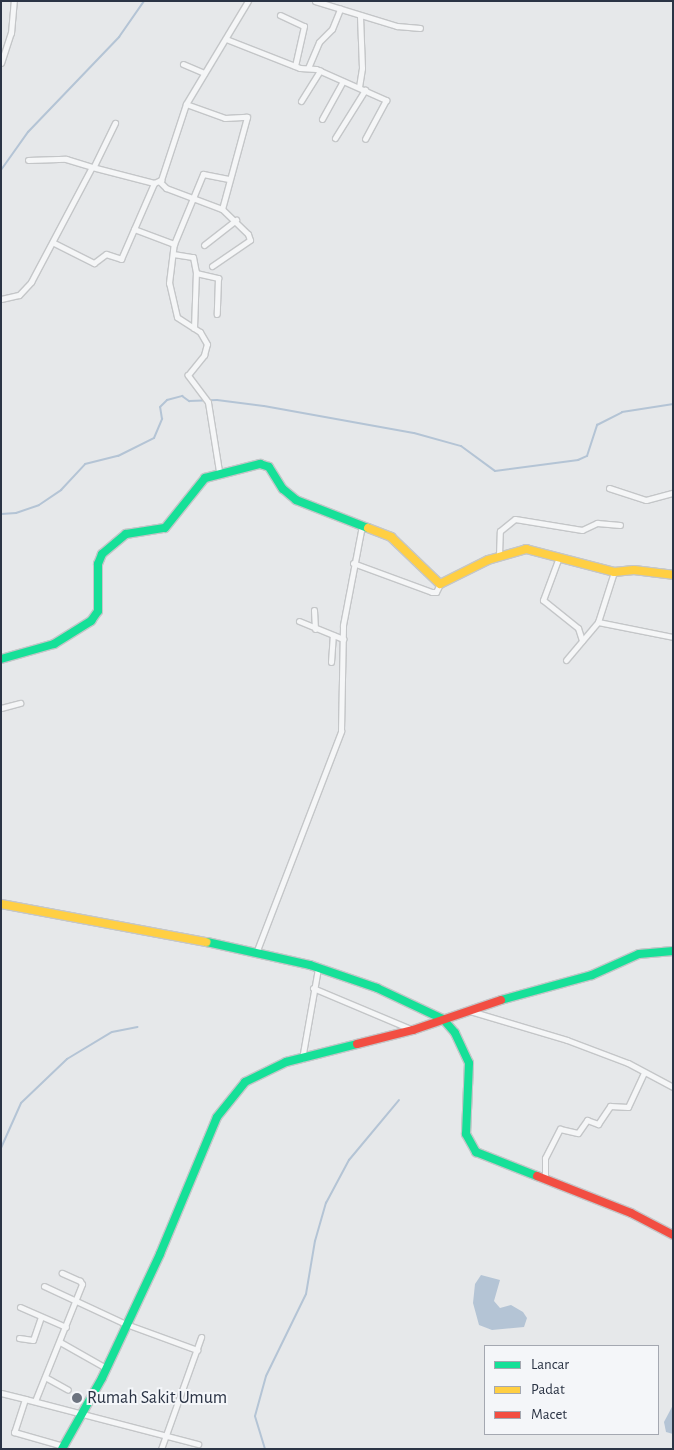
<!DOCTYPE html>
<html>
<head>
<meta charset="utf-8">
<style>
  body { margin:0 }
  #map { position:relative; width:674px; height:1450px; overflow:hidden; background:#e6e8ea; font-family:"Alegreya Sans",sans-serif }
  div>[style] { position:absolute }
  .water>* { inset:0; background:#b4c4d5 }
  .stream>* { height:2px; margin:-1px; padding:0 1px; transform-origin:1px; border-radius:1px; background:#b4c4d5 }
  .roads { filter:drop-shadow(1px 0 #c4c6c8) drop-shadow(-1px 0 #c4c6c8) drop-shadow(0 1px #c4c6c8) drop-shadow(0 -1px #c4c6c8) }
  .street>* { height:5px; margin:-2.5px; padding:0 2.5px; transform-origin:2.5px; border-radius:2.5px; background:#f5f6f7 }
  .fast>* { height:8px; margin:-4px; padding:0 4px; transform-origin:4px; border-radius:4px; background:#16e098 }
  .slow>* { height:8px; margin:-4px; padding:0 4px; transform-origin:4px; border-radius:4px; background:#ffcf43 }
  .jam>* { height:8px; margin:-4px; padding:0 4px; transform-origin:4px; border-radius:4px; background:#f24e42 }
  .dots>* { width:14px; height:14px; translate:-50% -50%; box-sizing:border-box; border:2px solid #f4f6f9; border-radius:50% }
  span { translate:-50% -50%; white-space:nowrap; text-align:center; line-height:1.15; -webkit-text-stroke:4px #f4f6f9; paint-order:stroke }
  .poi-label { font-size:18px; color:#2b3445 }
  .left { translate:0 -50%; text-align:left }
  .frame { position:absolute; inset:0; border:2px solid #2b3445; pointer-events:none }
  .legend { position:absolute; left:484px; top:1345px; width:175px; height:90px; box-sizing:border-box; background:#f4f6f9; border:1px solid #a4a8b1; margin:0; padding:6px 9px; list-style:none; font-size:15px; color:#2b3445 }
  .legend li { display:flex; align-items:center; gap:10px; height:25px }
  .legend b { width:25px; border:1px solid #a4a8b1 }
</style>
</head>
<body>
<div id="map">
  <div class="water">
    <div style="clip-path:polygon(481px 1275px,500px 1280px,494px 1301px,500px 1308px,511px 1305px,523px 1312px,527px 1318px,524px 1327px,492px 1330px,479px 1325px,473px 1303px,475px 1284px)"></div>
    <div style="clip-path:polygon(673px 1405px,673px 1434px,666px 1432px,664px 1422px)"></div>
  </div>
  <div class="stream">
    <div style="left:1px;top:170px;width:47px;rotate:-54.6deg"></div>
    <div style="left:28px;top:132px;width:132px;rotate:-46.2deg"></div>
    <div style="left:119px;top:37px;width:44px;rotate:-55.2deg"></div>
    <div style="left:1px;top:514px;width:15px;rotate:-4deg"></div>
    <div style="left:16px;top:513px;width:24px;rotate:-19deg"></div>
    <div style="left:39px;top:505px;width:27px;rotate:-34deg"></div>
    <div style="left:61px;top:490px;width:35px;rotate:-47deg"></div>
    <div style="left:85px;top:464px;width:34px;rotate:-14deg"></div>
    <div style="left:118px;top:456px;width:40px;rotate:-26.6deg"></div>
    <div style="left:154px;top:438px;width:21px;rotate:-67deg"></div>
    <div style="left:162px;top:419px;width:12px;rotate:-99deg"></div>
    <div style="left:160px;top:407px;width:10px;rotate:-45deg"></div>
    <div style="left:167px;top:400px;width:16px;rotate:-15deg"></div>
    <div style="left:182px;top:396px;width:9px;rotate:36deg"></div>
    <div style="left:189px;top:401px;width:28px;rotate:-2deg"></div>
    <div style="left:217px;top:400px;width:47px;rotate:7.3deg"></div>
    <div style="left:264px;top:406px;width:152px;rotate:10.2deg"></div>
    <div style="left:414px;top:433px;width:49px;rotate:15.5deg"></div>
    <div style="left:461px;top:446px;width:42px;rotate:36.3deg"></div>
    <div style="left:495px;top:471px;width:84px;rotate:-7.5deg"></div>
    <div style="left:578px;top:460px;width:10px;rotate:-24deg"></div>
    <div style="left:587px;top:456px;width:33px;rotate:-72deg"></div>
    <div style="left:597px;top:425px;width:28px;rotate:-27deg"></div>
    <div style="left:622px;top:412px;width:52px;rotate:-8.9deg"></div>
    <div style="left:1px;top:1148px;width:49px;rotate:-66deg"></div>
    <div style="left:21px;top:1103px;width:64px;rotate:-43.7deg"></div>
    <div style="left:67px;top:1059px;width:52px;rotate:-31deg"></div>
    <div style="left:112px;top:1032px;width:26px;rotate:-11deg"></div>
    <div style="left:265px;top:1449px;width:34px;rotate:-107deg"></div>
    <div style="left:255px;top:1416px;width:41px;rotate:-74.6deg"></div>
    <div style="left:266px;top:1376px;width:91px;rotate:-64deg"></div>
    <div style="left:306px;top:1294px;width:54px;rotate:-80.4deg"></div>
    <div style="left:315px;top:1241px;width:40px;rotate:-74deg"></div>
    <div style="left:326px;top:1203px;width:49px;rotate:-61.9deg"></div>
    <div style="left:349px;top:1160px;width:78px;rotate:-50.2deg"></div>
  </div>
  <div class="roads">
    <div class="street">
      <div style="left:315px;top:1px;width:86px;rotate:17deg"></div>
      <div style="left:397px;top:26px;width:23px;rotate:5deg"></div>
      <div style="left:280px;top:15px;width:26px;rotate:25deg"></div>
      <div style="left:304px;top:26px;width:41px;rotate:102.7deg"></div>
      <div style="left:226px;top:39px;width:79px;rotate:21.4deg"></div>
      <div style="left:300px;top:68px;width:16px;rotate:4deg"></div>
      <div style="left:316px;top:69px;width:77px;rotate:23.9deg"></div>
      <div style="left:386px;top:100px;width:44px;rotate:118.3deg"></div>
      <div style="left:1px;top:63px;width:32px;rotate:-72deg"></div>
      <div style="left:11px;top:33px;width:32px;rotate:-85deg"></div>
      <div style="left:183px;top:64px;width:23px;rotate:23deg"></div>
      <div style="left:308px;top:68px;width:28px;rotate:-67deg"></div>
      <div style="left:319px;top:42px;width:18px;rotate:-45deg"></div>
      <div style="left:332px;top:29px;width:22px;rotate:-68deg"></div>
      <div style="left:359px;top:87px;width:19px;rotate:-81deg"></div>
      <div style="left:362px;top:68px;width:53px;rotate:-92.2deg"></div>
      <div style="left:301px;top:101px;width:36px;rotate:-58deg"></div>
      <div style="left:186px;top:104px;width:41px;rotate:19.7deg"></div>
      <div style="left:225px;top:118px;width:22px;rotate:-3deg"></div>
      <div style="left:247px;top:117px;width:95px;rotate:105.2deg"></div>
      <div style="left:322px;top:119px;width:43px;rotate:-61.1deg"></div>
      <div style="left:335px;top:138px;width:57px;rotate:-58deg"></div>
      <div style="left:28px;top:160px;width:38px;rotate:-2deg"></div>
      <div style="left:66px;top:159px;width:27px;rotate:17deg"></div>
      <div style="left:94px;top:166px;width:48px;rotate:-64deg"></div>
      <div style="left:159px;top:181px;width:10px;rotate:45deg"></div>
      <div style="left:166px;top:188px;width:60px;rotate:20.6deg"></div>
      <div style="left:222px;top:209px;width:36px;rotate:44deg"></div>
      <div style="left:248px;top:234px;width:6px;rotate:72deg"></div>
      <div style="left:250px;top:240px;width:46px;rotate:145.6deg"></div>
      <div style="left:134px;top:229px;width:43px;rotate:20.6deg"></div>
      <div style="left:54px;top:243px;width:45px;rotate:26.6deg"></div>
      <div style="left:94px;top:263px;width:15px;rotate:-37deg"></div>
      <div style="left:106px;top:254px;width:16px;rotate:18deg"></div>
      <div style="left:121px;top:259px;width:83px;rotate:-66.5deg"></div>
      <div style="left:204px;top:245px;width:41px;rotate:-38deg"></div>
      <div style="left:173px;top:254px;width:20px;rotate:9deg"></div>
      <div style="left:193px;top:257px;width:16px;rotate:79deg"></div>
      <div style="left:196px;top:273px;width:23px;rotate:13deg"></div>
      <div style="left:218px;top:278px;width:36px;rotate:92deg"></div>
      <div style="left:1px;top:299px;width:18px;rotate:-13deg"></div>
      <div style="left:19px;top:295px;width:18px;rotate:-47deg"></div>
      <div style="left:31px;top:282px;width:130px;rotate:-62.1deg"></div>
      <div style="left:92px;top:167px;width:64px;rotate:14.5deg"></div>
      <div style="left:154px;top:183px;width:8px;rotate:-23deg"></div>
      <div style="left:161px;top:180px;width:80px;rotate:-71.8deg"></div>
      <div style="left:186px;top:104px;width:120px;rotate:-59deg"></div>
      <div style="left:194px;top:328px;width:56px;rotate:-88deg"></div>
      <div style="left:219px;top:471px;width:70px;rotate:-99.1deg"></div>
      <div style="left:208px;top:402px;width:34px;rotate:-127deg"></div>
      <div style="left:188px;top:375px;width:26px;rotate:-51deg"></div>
      <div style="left:204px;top:355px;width:11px;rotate:-75deg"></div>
      <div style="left:207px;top:344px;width:14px;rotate:-120deg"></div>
      <div style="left:200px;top:332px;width:27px;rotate:-147deg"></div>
      <div style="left:177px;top:317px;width:35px;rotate:-103deg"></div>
      <div style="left:169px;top:283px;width:39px;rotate:-83deg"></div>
      <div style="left:174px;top:244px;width:76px;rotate:-67.5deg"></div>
      <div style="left:203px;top:174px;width:26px;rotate:11deg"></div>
      <div style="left:609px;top:488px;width:39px;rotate:18deg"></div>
      <div style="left:646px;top:500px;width:28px;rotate:-15deg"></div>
      <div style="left:499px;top:555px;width:24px;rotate:-88deg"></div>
      <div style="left:500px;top:531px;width:19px;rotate:-39deg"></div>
      <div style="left:515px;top:519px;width:68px;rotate:9.3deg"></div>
      <div style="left:582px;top:530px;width:17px;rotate:-25deg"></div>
      <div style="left:597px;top:523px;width:23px;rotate:5deg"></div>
      <div style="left:559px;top:557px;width:46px;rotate:110.4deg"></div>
      <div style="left:543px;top:600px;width:45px;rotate:38.7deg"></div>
      <div style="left:578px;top:628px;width:13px;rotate:72deg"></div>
      <div style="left:353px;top:563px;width:84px;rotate:20.2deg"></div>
      <div style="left:432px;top:592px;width:4px"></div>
      <div style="left:436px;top:592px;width:9px;rotate:-63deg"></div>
      <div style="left:314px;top:610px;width:19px;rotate:87deg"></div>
      <div style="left:299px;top:621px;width:48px;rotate:22.2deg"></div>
      <div style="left:598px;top:622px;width:76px;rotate:11.3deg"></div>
      <div style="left:566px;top:660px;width:50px;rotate:-49.9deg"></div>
      <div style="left:598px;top:622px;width:52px;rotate:-72.3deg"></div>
      <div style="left:331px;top:662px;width:27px;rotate:-86deg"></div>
      <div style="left:1px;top:708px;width:20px;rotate:-15deg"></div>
      <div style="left:256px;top:953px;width:238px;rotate:-69deg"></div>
      <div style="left:341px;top:731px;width:106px;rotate:-88.9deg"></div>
      <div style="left:343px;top:625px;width:102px;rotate:-79.2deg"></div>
      <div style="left:313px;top:988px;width:108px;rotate:22.8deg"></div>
      <div style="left:470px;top:1011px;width:101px;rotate:16.6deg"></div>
      <div style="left:567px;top:1040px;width:65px;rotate:20.7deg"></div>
      <div style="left:628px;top:1063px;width:51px;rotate:28.1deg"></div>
      <div style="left:302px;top:1059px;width:92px;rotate:-80deg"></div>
      <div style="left:545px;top:1180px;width:22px;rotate:-90deg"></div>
      <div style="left:545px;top:1158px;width:33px;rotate:-63deg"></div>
      <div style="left:560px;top:1129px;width:18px;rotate:13deg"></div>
      <div style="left:578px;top:1133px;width:16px;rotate:-55deg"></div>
      <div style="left:587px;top:1120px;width:12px;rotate:20deg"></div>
      <div style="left:598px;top:1124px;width:22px;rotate:-56deg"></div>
      <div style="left:610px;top:1106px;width:18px;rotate:3deg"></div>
      <div style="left:628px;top:1107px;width:38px;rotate:-65deg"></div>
      <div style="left:44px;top:1286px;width:90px;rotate:24.9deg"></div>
      <div style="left:126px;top:1324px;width:76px;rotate:20.1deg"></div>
      <div style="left:20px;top:1307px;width:50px;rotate:23.5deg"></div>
      <div style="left:19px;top:1338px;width:14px;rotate:8deg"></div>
      <div style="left:33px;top:1340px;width:24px;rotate:-71deg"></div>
      <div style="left:60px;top:1342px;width:53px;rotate:29.5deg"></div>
      <div style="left:45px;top:1377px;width:26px;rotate:29deg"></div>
      <div style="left:1px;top:1393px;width:25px;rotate:14deg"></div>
      <div style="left:25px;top:1399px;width:35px;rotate:108deg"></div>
      <div style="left:14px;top:1432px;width:51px;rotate:15.9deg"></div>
      <div style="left:25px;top:1399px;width:179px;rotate:14.6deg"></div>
      <div style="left:35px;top:1401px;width:126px;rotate:-68.1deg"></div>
      <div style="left:82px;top:1284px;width:4px;rotate:-124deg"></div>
      <div style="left:80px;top:1281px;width:20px;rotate:-156deg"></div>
      <div style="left:161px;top:1449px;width:119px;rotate:-70.3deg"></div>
    </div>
    <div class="fast">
      <div style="left:1px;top:659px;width:55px;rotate:-15.8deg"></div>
      <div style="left:54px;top:644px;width:44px;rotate:-31.9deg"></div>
      <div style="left:91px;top:621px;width:12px;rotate:-55deg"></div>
      <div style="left:98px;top:611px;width:47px;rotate:-90deg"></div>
      <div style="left:98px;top:564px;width:11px;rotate:-68deg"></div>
      <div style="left:102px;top:554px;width:31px;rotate:-40deg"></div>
      <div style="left:126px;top:534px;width:39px;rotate:-9deg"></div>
      <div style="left:165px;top:528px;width:64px;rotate:-51.3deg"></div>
      <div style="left:205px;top:478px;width:57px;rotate:-14.3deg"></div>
      <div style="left:260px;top:464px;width:9px;rotate:18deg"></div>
      <div style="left:269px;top:467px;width:26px;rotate:58deg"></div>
      <div style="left:283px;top:489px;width:17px;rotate:40deg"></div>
      <div style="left:296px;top:500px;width:77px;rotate:21.3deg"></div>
      <div style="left:207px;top:942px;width:106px;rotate:12.6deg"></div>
      <div style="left:310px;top:965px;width:71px;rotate:18.9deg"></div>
      <div style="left:377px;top:988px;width:73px;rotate:25.2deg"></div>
      <div style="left:443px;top:1019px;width:18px;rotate:49deg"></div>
      <div style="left:455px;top:1033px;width:33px;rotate:65deg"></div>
      <div style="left:469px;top:1063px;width:71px;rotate:92.4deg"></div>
      <div style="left:466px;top:1134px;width:21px;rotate:61deg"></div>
      <div style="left:476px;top:1152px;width:66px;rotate:21.5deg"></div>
      <div style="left:501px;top:1000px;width:94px;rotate:-15.4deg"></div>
      <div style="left:592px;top:975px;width:51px;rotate:-24.1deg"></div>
      <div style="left:639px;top:954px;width:34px;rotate:-5deg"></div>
      <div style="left:62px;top:1449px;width:81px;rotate:-60.6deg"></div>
      <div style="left:102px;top:1378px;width:137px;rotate:-64.9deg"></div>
      <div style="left:160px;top:1254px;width:148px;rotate:-67.4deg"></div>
      <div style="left:217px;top:1117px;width:45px;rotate:-51.3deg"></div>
      <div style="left:245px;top:1082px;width:46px;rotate:-26deg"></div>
      <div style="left:286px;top:1062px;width:73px;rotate:-14.2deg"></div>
    </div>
    <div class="slow">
      <div style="left:368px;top:528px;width:25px;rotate:21deg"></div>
      <div style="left:391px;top:537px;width:68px;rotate:43.8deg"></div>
      <div style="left:440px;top:584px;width:54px;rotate:-26.6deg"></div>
      <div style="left:488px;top:560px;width:40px;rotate:-16deg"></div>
      <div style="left:526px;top:549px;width:91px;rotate:14.6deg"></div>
      <div style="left:614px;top:572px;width:20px;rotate:-6deg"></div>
      <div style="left:634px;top:570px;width:39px;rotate:7deg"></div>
      <div style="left:1px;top:904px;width:209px;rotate:10.5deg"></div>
    </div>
    <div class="jam">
      <div style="left:357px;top:1044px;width:58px;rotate:-14deg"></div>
      <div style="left:413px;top:1030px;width:93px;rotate:-18.8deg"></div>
      <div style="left:537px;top:1176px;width:101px;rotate:21.5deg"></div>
      <div style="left:631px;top:1213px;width:47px;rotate:27.6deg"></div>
    </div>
  </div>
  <div class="dots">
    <div style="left:77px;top:1398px;background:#6c737f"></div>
  </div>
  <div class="poi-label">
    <span class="left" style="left:87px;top:1398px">Rumah Sakit Umum</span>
  </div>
  <div class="frame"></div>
  <ul class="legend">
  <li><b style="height:6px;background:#16e098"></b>Lancar</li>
  <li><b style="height:6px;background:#ffcf43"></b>Padat</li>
  <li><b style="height:6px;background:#f24e42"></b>Macet</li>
  </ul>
</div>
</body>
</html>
